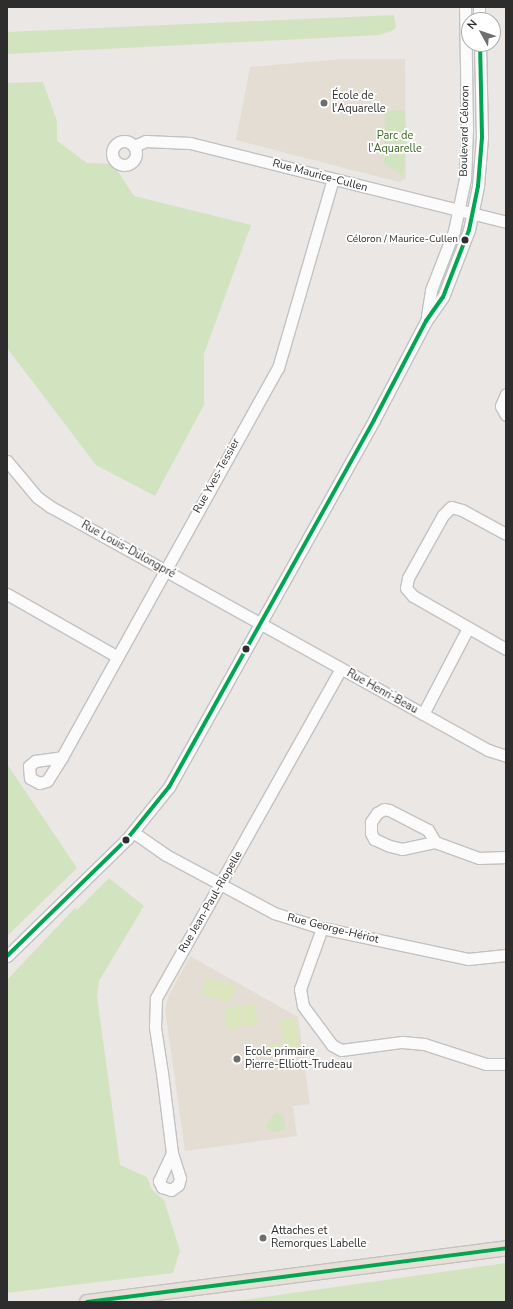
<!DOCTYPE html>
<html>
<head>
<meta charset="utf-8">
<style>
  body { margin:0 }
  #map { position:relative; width:513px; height:1309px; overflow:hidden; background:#eae7e4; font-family:"Nunito Sans",sans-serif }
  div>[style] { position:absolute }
  .education>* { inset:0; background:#e4ddd3 }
  .green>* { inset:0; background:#d2e3c0 }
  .pitch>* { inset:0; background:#dce6be; transform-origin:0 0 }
  .roads { filter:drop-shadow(1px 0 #c3c2c2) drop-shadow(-1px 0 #c3c2c2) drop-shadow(0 1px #c3c2c2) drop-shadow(0 -1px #c3c2c2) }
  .minor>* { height:11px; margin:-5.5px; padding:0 5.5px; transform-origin:5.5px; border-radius:5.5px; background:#fcfbfb }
  .minor>.ring { margin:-5.5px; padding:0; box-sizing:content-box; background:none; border:11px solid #fcfbfb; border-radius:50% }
  .major>* { height:14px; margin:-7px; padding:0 7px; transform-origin:7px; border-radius:7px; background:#e6e0d7 }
  .bus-1>* { height:4px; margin:-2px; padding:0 2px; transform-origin:2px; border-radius:2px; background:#00a651 }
  .dots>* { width:11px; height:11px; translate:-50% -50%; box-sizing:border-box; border:2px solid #fff; border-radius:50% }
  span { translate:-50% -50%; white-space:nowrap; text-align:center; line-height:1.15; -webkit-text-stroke:3.5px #fff; paint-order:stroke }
  .bus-label { font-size:10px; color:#2d2d2d }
  .right { translate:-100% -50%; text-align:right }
  .poi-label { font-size:11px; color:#2d2d2d }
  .left { translate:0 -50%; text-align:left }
  .street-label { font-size:11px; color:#2d2d2d }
  .park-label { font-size:11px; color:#396621 }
  .frame { position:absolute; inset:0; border:8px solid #2d2d2d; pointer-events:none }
  .north { position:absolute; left:461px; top:12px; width:40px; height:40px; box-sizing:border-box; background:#fff; border:1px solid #ababab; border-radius:50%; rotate:310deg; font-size:11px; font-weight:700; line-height:16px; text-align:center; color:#2d2d2d }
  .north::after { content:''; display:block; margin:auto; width:14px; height:18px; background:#6f6e6d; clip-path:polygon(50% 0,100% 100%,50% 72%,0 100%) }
</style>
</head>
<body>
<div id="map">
  <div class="education">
    <div style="clip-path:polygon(341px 59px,405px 59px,406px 179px,399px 182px,236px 140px,250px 67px)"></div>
    <div style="clip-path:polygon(190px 956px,298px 1017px,310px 1104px,293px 1106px,297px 1136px,185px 1151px,165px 1009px,168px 997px)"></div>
  </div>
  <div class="green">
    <div style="clip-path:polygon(394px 15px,396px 27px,392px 31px,379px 35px,7px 54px,7px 32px)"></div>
    <div style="clip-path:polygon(43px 82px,57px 121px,57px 141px,87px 163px,113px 164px,134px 196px,251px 225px,204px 354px,204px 405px,155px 496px,96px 465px,7px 348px,7px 83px)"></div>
    <div style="clip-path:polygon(404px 110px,407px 136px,403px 176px,384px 163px,385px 111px)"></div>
    <div style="clip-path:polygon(461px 226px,464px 227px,462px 234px,439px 294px,435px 293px)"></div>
    <div style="clip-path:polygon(7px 764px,77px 868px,7px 936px)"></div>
    <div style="clip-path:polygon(109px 878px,144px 906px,99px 981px,97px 996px,120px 1165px,147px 1177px,152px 1190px,164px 1200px,180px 1251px,173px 1273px,7px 1293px,7px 980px,75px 908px,77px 910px)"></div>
    <div style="clip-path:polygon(276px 1112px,284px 1117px,285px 1130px,272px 1132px,265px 1126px)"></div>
    <div style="clip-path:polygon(506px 1263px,506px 1302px,229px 1302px)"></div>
  </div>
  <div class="pitch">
    <div style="left:206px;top:978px;width:30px;height:17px;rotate:15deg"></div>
    <div style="left:255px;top:1004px;width:21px;height:15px;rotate:82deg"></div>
    <div style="left:239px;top:1006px;width:22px;height:15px;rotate:82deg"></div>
    <div style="left:295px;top:1018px;width:38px;height:16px;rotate:81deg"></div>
    <div style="left:280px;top:1043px;width:11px;height:19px;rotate:80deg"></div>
  </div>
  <div class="roads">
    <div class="minor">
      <div style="left:479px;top:7px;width:13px;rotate:90deg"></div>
      <div class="ring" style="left:112px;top:141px;width:13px;height:13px"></div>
      <div style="left:134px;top:146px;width:13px;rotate:-23deg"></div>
      <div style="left:146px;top:141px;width:44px;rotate:2.6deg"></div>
      <div style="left:190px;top:143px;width:326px;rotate:14deg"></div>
      <div style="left:427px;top:316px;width:26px;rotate:-81deg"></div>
      <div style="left:431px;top:290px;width:63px;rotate:-68.7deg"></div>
      <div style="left:454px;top:231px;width:53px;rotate:-78.1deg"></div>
      <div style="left:465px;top:179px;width:49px;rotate:-87.7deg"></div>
      <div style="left:467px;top:130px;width:123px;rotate:-90.9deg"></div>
      <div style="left:506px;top:394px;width:13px;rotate:113deg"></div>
      <div style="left:501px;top:406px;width:10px;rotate:61deg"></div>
      <div style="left:7px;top:461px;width:47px;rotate:50.2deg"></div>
      <div style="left:37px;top:497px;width:17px;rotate:36deg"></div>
      <div style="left:51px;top:507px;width:500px;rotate:29.08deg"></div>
      <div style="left:488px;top:750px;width:19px;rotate:18deg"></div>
      <div style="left:506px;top:534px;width:50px;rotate:-151.4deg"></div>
      <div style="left:462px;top:510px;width:11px;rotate:-165deg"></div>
      <div style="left:451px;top:507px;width:11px;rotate:135deg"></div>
      <div style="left:443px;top:515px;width:72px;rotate:119.1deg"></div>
      <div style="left:408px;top:578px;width:10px;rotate:101deg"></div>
      <div style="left:406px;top:588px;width:11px;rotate:49deg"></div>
      <div style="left:413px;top:596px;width:107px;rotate:29.7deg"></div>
      <div style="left:7px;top:594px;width:125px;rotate:29.6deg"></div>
      <div style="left:423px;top:714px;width:97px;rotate:-62.4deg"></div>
      <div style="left:62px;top:757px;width:445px;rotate:-61deg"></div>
      <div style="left:278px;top:368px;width:197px;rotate:-73.8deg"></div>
      <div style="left:62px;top:757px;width:28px;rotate:122deg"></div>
      <div style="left:47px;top:781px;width:8px;rotate:166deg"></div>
      <div style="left:39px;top:783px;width:10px;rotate:-151deg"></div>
      <div style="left:30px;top:778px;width:12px;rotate:-95deg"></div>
      <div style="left:29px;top:766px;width:8px;rotate:-40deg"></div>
      <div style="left:35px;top:761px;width:27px;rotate:-8deg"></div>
      <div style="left:133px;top:832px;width:40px;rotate:34.9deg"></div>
      <div style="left:166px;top:855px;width:123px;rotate:28.2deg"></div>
      <div style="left:274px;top:913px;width:50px;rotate:17.4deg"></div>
      <div style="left:322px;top:928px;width:149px;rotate:12deg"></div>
      <div style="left:468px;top:959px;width:38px;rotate:-6deg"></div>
      <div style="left:435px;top:842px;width:14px;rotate:-120deg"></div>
      <div style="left:428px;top:830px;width:44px;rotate:-152.9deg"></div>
      <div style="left:389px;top:810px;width:5px;rotate:-169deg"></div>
      <div style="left:384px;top:809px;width:8px;rotate:150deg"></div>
      <div style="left:377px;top:813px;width:11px;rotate:124deg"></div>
      <div style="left:371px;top:822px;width:11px;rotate:90deg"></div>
      <div style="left:371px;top:833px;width:7px;rotate:63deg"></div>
      <div style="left:374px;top:839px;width:17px;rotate:24deg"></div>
      <div style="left:390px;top:846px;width:12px;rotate:14deg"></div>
      <div style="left:402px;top:849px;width:34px;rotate:-12deg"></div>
      <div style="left:435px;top:842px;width:47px;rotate:20deg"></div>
      <div style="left:479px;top:858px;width:27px;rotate:-2deg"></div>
      <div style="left:322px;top:928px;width:65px;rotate:109.8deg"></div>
      <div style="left:300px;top:989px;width:17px;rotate:80deg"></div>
      <div style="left:303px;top:1006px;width:49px;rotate:53.4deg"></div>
      <div style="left:332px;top:1045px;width:10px;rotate:29deg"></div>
      <div style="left:341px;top:1050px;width:62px;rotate:-7.5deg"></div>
      <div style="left:402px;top:1042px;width:22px;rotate:5deg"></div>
      <div style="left:424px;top:1044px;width:65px;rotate:17.9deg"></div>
      <div style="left:486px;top:1064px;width:20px"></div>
      <div style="left:7px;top:956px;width:168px;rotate:-44.3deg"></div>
      <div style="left:127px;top:839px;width:67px;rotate:-51.1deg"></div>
      <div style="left:169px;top:787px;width:420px;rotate:-60.8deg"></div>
      <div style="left:374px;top:420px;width:112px;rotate:-62.3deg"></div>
      <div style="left:426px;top:321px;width:29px;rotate:-55deg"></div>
      <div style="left:443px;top:297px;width:72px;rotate:-68.8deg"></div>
      <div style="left:469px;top:230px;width:45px;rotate:-78.4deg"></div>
      <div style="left:478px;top:186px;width:49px;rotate:-85.3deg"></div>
      <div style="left:482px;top:137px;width:93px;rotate:-91.2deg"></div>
      <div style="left:172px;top:1153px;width:31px;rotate:115deg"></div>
      <div style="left:159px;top:1181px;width:7px;rotate:63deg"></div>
      <div style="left:162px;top:1187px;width:9px;rotate:18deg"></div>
      <div style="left:171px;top:1190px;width:9px;rotate:-36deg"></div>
      <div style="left:178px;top:1185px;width:7px;rotate:-74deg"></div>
      <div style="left:180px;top:1178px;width:26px;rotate:-108deg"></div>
      <div style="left:172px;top:1153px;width:81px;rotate:-97.1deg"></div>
      <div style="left:162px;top:1073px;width:47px;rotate:-98.7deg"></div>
      <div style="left:155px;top:1027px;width:29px;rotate:-88deg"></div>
      <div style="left:156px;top:998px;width:377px;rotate:-60.7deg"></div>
    </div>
    <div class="major">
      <div style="left:87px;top:1302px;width:422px;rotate:-7.3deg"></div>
    </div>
  </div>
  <div class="bus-1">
    <div style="left:7px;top:956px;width:168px;rotate:-44.3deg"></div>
    <div style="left:127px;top:839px;width:67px;rotate:-51.1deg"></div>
    <div style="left:169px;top:787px;width:420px;rotate:-60.8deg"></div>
    <div style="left:374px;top:420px;width:112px;rotate:-62.3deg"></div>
    <div style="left:426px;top:321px;width:29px;rotate:-55deg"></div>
    <div style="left:443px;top:297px;width:72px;rotate:-68.8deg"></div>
    <div style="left:469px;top:230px;width:45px;rotate:-78.4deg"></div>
    <div style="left:478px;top:186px;width:49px;rotate:-85.3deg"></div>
    <div style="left:482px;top:137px;width:93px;rotate:-91.2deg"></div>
    <div style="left:87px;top:1302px;width:422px;rotate:-7.3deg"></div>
  </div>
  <div class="dots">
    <div style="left:324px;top:103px;background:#6f6e6d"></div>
    <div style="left:465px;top:240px;background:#2d2d2d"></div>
    <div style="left:246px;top:649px;background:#2d2d2d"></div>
    <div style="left:126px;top:840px;background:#2d2d2d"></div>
    <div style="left:237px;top:1059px;background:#6f6e6d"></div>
    <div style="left:263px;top:1238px;background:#6f6e6d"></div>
  </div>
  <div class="bus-label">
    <span class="right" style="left:458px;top:240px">Céloron / Maurice-Cullen</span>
  </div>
  <div class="poi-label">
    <span class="left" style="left:332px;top:103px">École de<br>l'Aquarelle</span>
    <span class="left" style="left:245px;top:1059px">Ecole primaire<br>Pierre-Elliott-Trudeau</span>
    <span class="left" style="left:271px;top:1238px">Attaches et<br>Remorques Labelle</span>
  </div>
  <div class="street-label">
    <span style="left:465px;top:131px;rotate:-89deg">Boulevard Céloron</span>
    <span style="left:320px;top:176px;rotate:15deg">Rue Maurice-Cullen</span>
    <span style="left:217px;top:476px;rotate:-61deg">Rue Yves-Tessier</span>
    <span style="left:128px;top:550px;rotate:29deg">Rue Louis-Dulongpré</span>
    <span style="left:382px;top:692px;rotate:29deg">Rue Henri-Beau</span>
    <span style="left:211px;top:902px;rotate:-60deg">Rue Jean-Paul-Riopelle</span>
    <span style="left:333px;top:929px;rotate:14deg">Rue George-Hériot</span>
  </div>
  <div class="park-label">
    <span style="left:395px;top:143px">Parc de<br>l'Aquarelle</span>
  </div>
  <div class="frame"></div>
  <div class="north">N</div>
</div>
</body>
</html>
